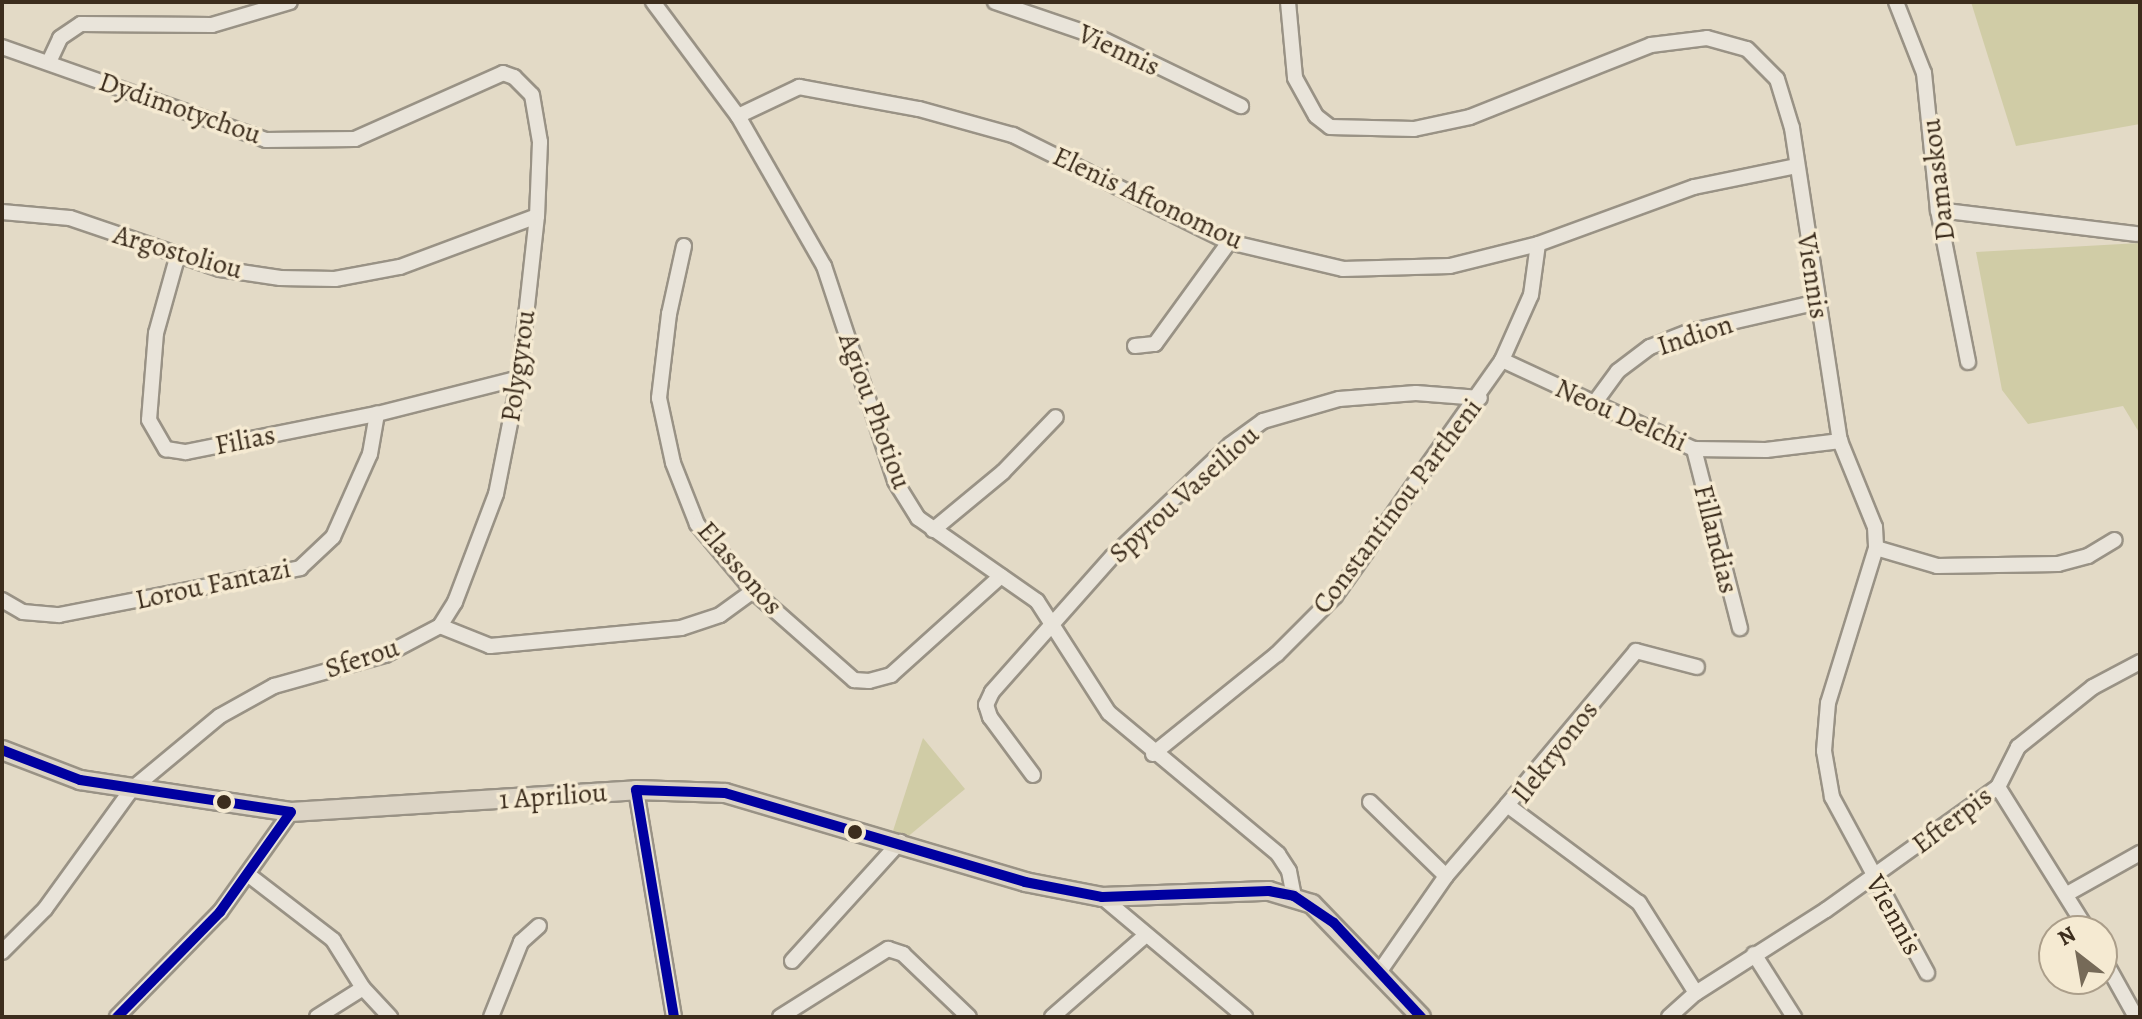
<!DOCTYPE html>
<html>
<head>
<meta charset="utf-8">
<style>
  body { margin:0 }
  #map { position:relative; width:2142px; height:1019px; overflow:hidden; background:#e3dac6; font-family:Alegreya,serif }
  div>[style] { position:absolute }
  .green>* { inset:0; background:#d0cca6 }
  .roads { filter:drop-shadow(2px 0 #999285) drop-shadow(-2px 0 #999285) drop-shadow(0 2px #999285) drop-shadow(0 -2px #999285) }
  .minor>* { height:14px; margin:-7px; padding:0 7px; transform-origin:7px; border-radius:7px; background:#e9e4da }
  .major>* { height:18px; margin:-9px; padding:0 9px; transform-origin:9px; border-radius:9px; background:#dcd4c5 }
  .bus-1>* { height:10px; margin:-5px; padding:0 5px; transform-origin:5px; border-radius:5px; background:#0000a0 }
  .dots>* { width:22px; height:22px; translate:-50% -50%; box-sizing:border-box; border:4px solid #f5ead2; border-radius:50% }
  span { translate:-50% -50%; white-space:nowrap; text-align:center; line-height:1.15; -webkit-text-stroke:7px #f5ead2; paint-order:stroke }
  .street-label { font-size:28px; color:#3c2d1d }
  .frame { position:absolute; inset:0; border:4px solid #3c2d1d; pointer-events:none }
  .north { position:absolute; left:2038px; top:915px; width:80px; height:80px; box-sizing:border-box; background:#f5ead2; border:2px solid #ab9e8a; border-radius:50%; rotate:329deg; font-size:22px; font-weight:700; line-height:32px; text-align:center; color:#3c2d1d }
  .north::after { content:''; display:block; margin:auto; width:28px; height:36px; background:#766a58; clip-path:polygon(50% 0,100% 100%,50% 72%,0 100%) }
</style>
</head>
<body>
<div id="map">
  <div class="green">
    <div style="clip-path:polygon(1971px 2px,2140px 2px,2140px 124px,2016px 146px)"></div>
    <div style="clip-path:polygon(2140px 243px,2140px 434px,2123px 406px,2028px 424px,2002px 390px,1976px 252px)"></div>
    <div style="clip-path:polygon(923px 738px,965px 789px,905px 839px,892px 834px)"></div>
  </div>
  <div class="roads">
    <div class="minor">
      <div style="left:653px;top:2px;width:142px;rotate:53.3deg"></div>
      <div style="left:738px;top:116px;width:173px;rotate:60.2deg"></div>
      <div style="left:824px;top:266px;width:226px;rotate:71.7deg"></div>
      <div style="left:895px;top:481px;width:44px;rotate:58.1deg"></div>
      <div style="left:918px;top:518px;width:145px;rotate:34.9deg"></div>
      <div style="left:1037px;top:601px;width:133px;rotate:57.3deg"></div>
      <div style="left:1109px;top:713px;width:220px;rotate:39.8deg"></div>
      <div style="left:1278px;top:854px;width:20px;rotate:57deg"></div>
      <div style="left:1289px;top:871px;width:25px;rotate:79deg"></div>
      <div style="left:995px;top:2px;width:109px;rotate:18.8deg"></div>
      <div style="left:1098px;top:37px;width:159px;rotate:25.8deg"></div>
      <div style="left:1288px;top:2px;width:76px;rotate:84.7deg"></div>
      <div style="left:1295px;top:78px;width:43px;rotate:61.1deg"></div>
      <div style="left:1316px;top:116px;width:18px;rotate:38deg"></div>
      <div style="left:1330px;top:127px;width:84px;rotate:1.4deg"></div>
      <div style="left:1414px;top:129px;width:57px;rotate:-12.1deg"></div>
      <div style="left:1470px;top:117px;width:195px;rotate:-21.7deg"></div>
      <div style="left:1651px;top:45px;width:56px;rotate:-7.1deg"></div>
      <div style="left:1707px;top:38px;width:41px;rotate:15.4deg"></div>
      <div style="left:1747px;top:49px;width:42px;rotate:45deg"></div>
      <div style="left:1777px;top:79px;width:51px;rotate:73deg"></div>
      <div style="left:1792px;top:128px;width:317px;rotate:81.3deg"></div>
      <div style="left:1840px;top:441px;width:93px;rotate:67.9deg"></div>
      <div style="left:1875px;top:527px;width:21px;rotate:87deg"></div>
      <div style="left:1876px;top:548px;width:162px;rotate:107.2deg"></div>
      <div style="left:1828px;top:703px;width:48px;rotate:94.8deg"></div>
      <div style="left:1824px;top:751px;width:47px;rotate:80.1deg"></div>
      <div style="left:1832px;top:797px;width:200px;rotate:61.6deg"></div>
      <div style="left:1896px;top:2px;width:76px;rotate:68.5deg"></div>
      <div style="left:1924px;top:73px;width:138px;rotate:84.2deg"></div>
      <div style="left:1938px;top:210px;width:155px;rotate:78.8deg"></div>
      <div style="left:2px;top:47px;width:280px;rotate:19.4deg"></div>
      <div style="left:266px;top:140px;width:89px;rotate:-0.6deg"></div>
      <div style="left:355px;top:139px;width:162px;rotate:-24deg"></div>
      <div style="left:503px;top:73px;width:12px;rotate:20deg"></div>
      <div style="left:514px;top:77px;width:25px;rotate:45deg"></div>
      <div style="left:532px;top:95px;width:48px;rotate:80.3deg"></div>
      <div style="left:540px;top:142px;width:74px;rotate:92.3deg"></div>
      <div style="left:537px;top:216px;width:163px;rotate:96.3deg"></div>
      <div style="left:519px;top:378px;width:118px;rotate:101.2deg"></div>
      <div style="left:496px;top:494px;width:116px;rotate:110.8deg"></div>
      <div style="left:455px;top:602px;width:28px;rotate:122deg"></div>
      <div style="left:49px;top:62px;width:26px;rotate:-65deg"></div>
      <div style="left:60px;top:38px;width:25px;rotate:-34deg"></div>
      <div style="left:81px;top:24px;width:131px;rotate:0.4deg"></div>
      <div style="left:212px;top:25px;width:81px;rotate:-16.4deg"></div>
      <div style="left:738px;top:116px;width:68px;rotate:-25.4deg"></div>
      <div style="left:799px;top:87px;width:122px;rotate:10.4deg"></div>
      <div style="left:919px;top:109px;width:98px;rotate:15.5deg"></div>
      <div style="left:1013px;top:135px;width:241px;rotate:26.4deg"></div>
      <div style="left:1229px;top:242px;width:117px;rotate:13.3deg"></div>
      <div style="left:1343px;top:269px;width:107px;rotate:-1.6deg"></div>
      <div style="left:1450px;top:266px;width:91px;rotate:-14deg"></div>
      <div style="left:1538px;top:244px;width:166px;rotate:-20.1deg"></div>
      <div style="left:1694px;top:187px;width:104px;rotate:-11.6deg"></div>
      <div style="left:1938px;top:210px;width:200px;rotate:6.9deg"></div>
      <div style="left:2px;top:212px;width:68px;rotate:5deg"></div>
      <div style="left:70px;top:218px;width:158px;rotate:18.8deg"></div>
      <div style="left:220px;top:269px;width:61px;rotate:8.5deg"></div>
      <div style="left:280px;top:278px;width:55px;rotate:1deg"></div>
      <div style="left:335px;top:279px;width:66px;rotate:-10.5deg"></div>
      <div style="left:400px;top:267px;width:146px;rotate:-20.4deg"></div>
      <div style="left:684px;top:246px;width:70px;rotate:102.4deg"></div>
      <div style="left:669px;top:314px;width:85px;rotate:96.8deg"></div>
      <div style="left:659px;top:398px;width:66px;rotate:77.8deg"></div>
      <div style="left:673px;top:463px;width:66px;rotate:68.5deg"></div>
      <div style="left:697px;top:524px;width:87px;rotate:50.1deg"></div>
      <div style="left:753px;top:591px;width:135px;rotate:41.4deg"></div>
      <div style="left:854px;top:680px;width:15px;rotate:4deg"></div>
      <div style="left:869px;top:681px;width:23px;rotate:-15deg"></div>
      <div style="left:891px;top:675px;width:148px;rotate:-42deg"></div>
      <div style="left:177px;top:258px;width:78px;rotate:105.6deg"></div>
      <div style="left:156px;top:333px;width:87px;rotate:94.6deg"></div>
      <div style="left:149px;top:420px;width:34px;rotate:60deg"></div>
      <div style="left:166px;top:449px;width:20px;rotate:9deg"></div>
      <div style="left:186px;top:452px;width:195px;rotate:-11.3deg"></div>
      <div style="left:377px;top:414px;width:146px;rotate:-14.2deg"></div>
      <div style="left:1135px;top:346px;width:20px;rotate:-6deg"></div>
      <div style="left:1155px;top:344px;width:126px;rotate:-54deg"></div>
      <div style="left:1502px;top:360px;width:212px;rotate:24.9deg"></div>
      <div style="left:1694px;top:449px;width:72px;rotate:0.8deg"></div>
      <div style="left:1766px;top:450px;width:75px;rotate:-6.9deg"></div>
      <div style="left:1593px;top:405px;width:42px;rotate:-53.7deg"></div>
      <div style="left:1618px;top:371px;width:40px;rotate:-37deg"></div>
      <div style="left:1650px;top:347px;width:41px;rotate:-21.5deg"></div>
      <div style="left:1688px;top:332px;width:133px;rotate:-13deg"></div>
      <div style="left:1694px;top:449px;width:185px;rotate:75.6deg"></div>
      <div style="left:933px;top:530px;width:91px;rotate:-39.6deg"></div>
      <div style="left:1003px;top:472px;width:76px;rotate:-46.1deg"></div>
      <div style="left:1876px;top:548px;width:64px;rotate:16.4deg"></div>
      <div style="left:1937px;top:566px;width:121px;rotate:-0.9deg"></div>
      <div style="left:2058px;top:564px;width:31px;rotate:-15deg"></div>
      <div style="left:2088px;top:556px;width:31px;rotate:-31deg"></div>
      <div style="left:2px;top:600px;width:24px;rotate:30deg"></div>
      <div style="left:23px;top:612px;width:36px;rotate:5deg"></div>
      <div style="left:59px;top:615px;width:246px;rotate:-11deg"></div>
      <div style="left:300px;top:568px;width:45px;rotate:-43.2deg"></div>
      <div style="left:333px;top:537px;width:91px;rotate:-66deg"></div>
      <div style="left:370px;top:454px;width:41px;rotate:-80.1deg"></div>
      <div style="left:440px;top:626px;width:54px;rotate:21.8deg"></div>
      <div style="left:490px;top:646px;width:192px;rotate:-5.4deg"></div>
      <div style="left:681px;top:628px;width:41px;rotate:-18.4deg"></div>
      <div style="left:720px;top:615px;width:41px;rotate:-36deg"></div>
      <div style="left:1153px;top:754px;width:159px;rotate:-38.9deg"></div>
      <div style="left:1277px;top:654px;width:82px;rotate:-45deg"></div>
      <div style="left:1335px;top:596px;width:289px;rotate:-54.7deg"></div>
      <div style="left:1502px;top:360px;width:71px;rotate:-66deg"></div>
      <div style="left:1531px;top:295px;width:51px;rotate:-82.2deg"></div>
      <div style="left:1033px;top:775px;width:72px;rotate:-126.6deg"></div>
      <div style="left:990px;top:717px;width:13px;rotate:-108deg"></div>
      <div style="left:986px;top:705px;width:14px;rotate:-65deg"></div>
      <div style="left:992px;top:692px;width:181px;rotate:-48.4deg"></div>
      <div style="left:1112px;top:557px;width:163px;rotate:-43.5deg"></div>
      <div style="left:1230px;top:445px;width:41px;rotate:-36deg"></div>
      <div style="left:1263px;top:421px;width:79px;rotate:-16.1deg"></div>
      <div style="left:1339px;top:399px;width:77px;rotate:-4.5deg"></div>
      <div style="left:1416px;top:393px;width:64px;rotate:4.5deg"></div>
      <div style="left:1998px;top:787px;width:170px;rotate:58deg"></div>
      <div style="left:636px;top:790px;width:230px;rotate:80.5deg"></div>
      <div style="left:1370px;top:802px;width:106px;rotate:44.2deg"></div>
      <div style="left:1446px;top:876px;width:116px;rotate:124.8deg"></div>
      <div style="left:250px;top:876px;width:105px;rotate:37.6deg"></div>
      <div style="left:333px;top:940px;width:57px;rotate:58deg"></div>
      <div style="left:363px;top:988px;width:40px;rotate:47deg"></div>
      <div style="left:1446px;top:876px;width:94px;rotate:-49.3deg"></div>
      <div style="left:2067px;top:894px;width:84px;rotate:-29.3deg"></div>
      <div style="left:1102px;top:897px;width:187px;rotate:40deg"></div>
      <div style="left:2px;top:952px;width:61px;rotate:-45deg"></div>
      <div style="left:45px;top:909px;width:148px;rotate:-54.1deg"></div>
      <div style="left:132px;top:789px;width:114px;rotate:-39.7deg"></div>
      <div style="left:220px;top:716px;width:62px;rotate:-29.1deg"></div>
      <div style="left:274px;top:686px;width:115px;rotate:-15.6deg"></div>
      <div style="left:385px;top:655px;width:62px;rotate:-27.8deg"></div>
      <div style="left:1754px;top:954px;width:75px;rotate:57.6deg"></div>
      <div style="left:2102px;top:956px;width:70px;rotate:60.9deg"></div>
      <div style="left:792px;top:961px;width:161px;rotate:-47.8deg"></div>
      <div style="left:1696px;top:993px;width:107px;rotate:-122.3deg"></div>
      <div style="left:1639px;top:903px;width:164px;rotate:-143.4deg"></div>
      <div style="left:1507px;top:805px;width:201px;rotate:-50deg"></div>
      <div style="left:1636px;top:651px;width:63px;rotate:14.7deg"></div>
      <div style="left:117px;top:1017px;width:147px;rotate:-45.6deg"></div>
      <div style="left:220px;top:912px;width:123px;rotate:-54.6deg"></div>
      <div style="left:317px;top:1017px;width:54px;rotate:-32.2deg"></div>
      <div style="left:491px;top:1017px;width:81px;rotate:-68.2deg"></div>
      <div style="left:521px;top:942px;width:24px;rotate:-42deg"></div>
      <div style="left:780px;top:1017px;width:128px;rotate:-32.2deg"></div>
      <div style="left:888px;top:949px;width:16px;rotate:18deg"></div>
      <div style="left:903px;top:954px;width:91px;rotate:43.7deg"></div>
      <div style="left:1052px;top:1017px;width:125px;rotate:-41.1deg"></div>
      <div style="left:1669px;top:1017px;width:36px;rotate:-42deg"></div>
      <div style="left:1696px;top:993px;width:154px;rotate:-32.6deg"></div>
      <div style="left:1826px;top:910px;width:211px;rotate:-35.6deg"></div>
      <div style="left:1998px;top:787px;width:45px;rotate:-63.4deg"></div>
      <div style="left:2018px;top:747px;width:96px;rotate:-38.7deg"></div>
      <div style="left:2093px;top:687px;width:53px;rotate:-28deg"></div>
    </div>
    <div class="major">
      <div style="left:2px;top:750px;width:84px;rotate:21deg"></div>
      <div style="left:80px;top:780px;width:213px;rotate:8.6deg"></div>
      <div style="left:291px;top:812px;width:346px;rotate:-3.6deg"></div>
      <div style="left:636px;top:790px;width:89px;rotate:1.9deg"></div>
      <div style="left:725px;top:793px;width:313px;rotate:16.5deg"></div>
      <div style="left:1025px;top:882px;width:78px;rotate:11deg"></div>
      <div style="left:1102px;top:897px;width:167px;rotate:-2.1deg"></div>
      <div style="left:1269px;top:891px;width:45px;rotate:16.8deg"></div>
      <div style="left:1312px;top:904px;width:157px;rotate:46deg"></div>
    </div>
  </div>
  <div class="bus-1">
    <div style="left:2px;top:750px;width:84px;rotate:21deg"></div>
    <div style="left:80px;top:780px;width:213px;rotate:8.6deg"></div>
    <div style="left:291px;top:812px;width:123px;rotate:125.4deg"></div>
    <div style="left:220px;top:912px;width:147px;rotate:134.4deg"></div>
    <div style="left:674px;top:1017px;width:230px;rotate:-99.5deg"></div>
    <div style="left:636px;top:790px;width:89px;rotate:1.9deg"></div>
    <div style="left:725px;top:793px;width:313px;rotate:16.5deg"></div>
    <div style="left:1025px;top:882px;width:78px;rotate:11deg"></div>
    <div style="left:1102px;top:897px;width:167px;rotate:-2.1deg"></div>
    <div style="left:1269px;top:891px;width:25px;rotate:11deg"></div>
    <div style="left:1294px;top:896px;width:48px;rotate:34deg"></div>
    <div style="left:1334px;top:923px;width:128px;rotate:47.2deg"></div>
  </div>
  <div class="dots">
    <div style="left:224px;top:802px;background:#3c2d1d"></div>
    <div style="left:855px;top:832px;background:#3c2d1d"></div>
  </div>
  <div class="street-label">
    <span style="left:1119px;top:50px;rotate:25deg">Viennis</span>
    <span style="left:180px;top:108px;rotate:19deg">Dydimotychou</span>
    <span style="left:1938px;top:180px;rotate:-97deg">Damaskou</span>
    <span style="left:1148px;top:198px;rotate:25deg">Elenis Aftonomou</span>
    <span style="left:178px;top:252px;rotate:16deg">Argostoliou</span>
    <span style="left:1813px;top:276px;rotate:81deg">Viennis</span>
    <span style="left:1695px;top:335px;rotate:-18deg">Indion</span>
    <span style="left:518px;top:366px;rotate:-82deg">Polygyrou</span>
    <span style="left:875px;top:411px;rotate:70deg">Agiou Photiou</span>
    <span style="left:1621px;top:415px;rotate:24deg">Neou Delchi</span>
    <span style="left:245px;top:440px;rotate:-11deg">Filias</span>
    <span style="left:1184px;top:494px;rotate:-42deg">Spyrou Vaseiliou</span>
    <span style="left:1397px;top:506px;rotate:-53deg">Constantinou Partheni</span>
    <span style="left:1716px;top:539px;rotate:76deg">Fillandias</span>
    <span style="left:740px;top:568px;rotate:49deg">Elassonos</span>
    <span style="left:213px;top:584px;rotate:-12deg">Lorou Fantazi</span>
    <span style="left:362px;top:658px;rotate:-18deg">Sferou</span>
    <span style="left:1555px;top:752px;rotate:-52deg">Ilekryonos</span>
    <span style="left:553px;top:796px;rotate:-4deg">1 Apriliou</span>
    <span style="left:1952px;top:820px;rotate:-37deg">Efterpis</span>
    <span style="left:1894px;top:915px;rotate:61deg">Viennis</span>
  </div>
  <div class="frame"></div>
  <div class="north">N</div>
</div>
</body>
</html>
